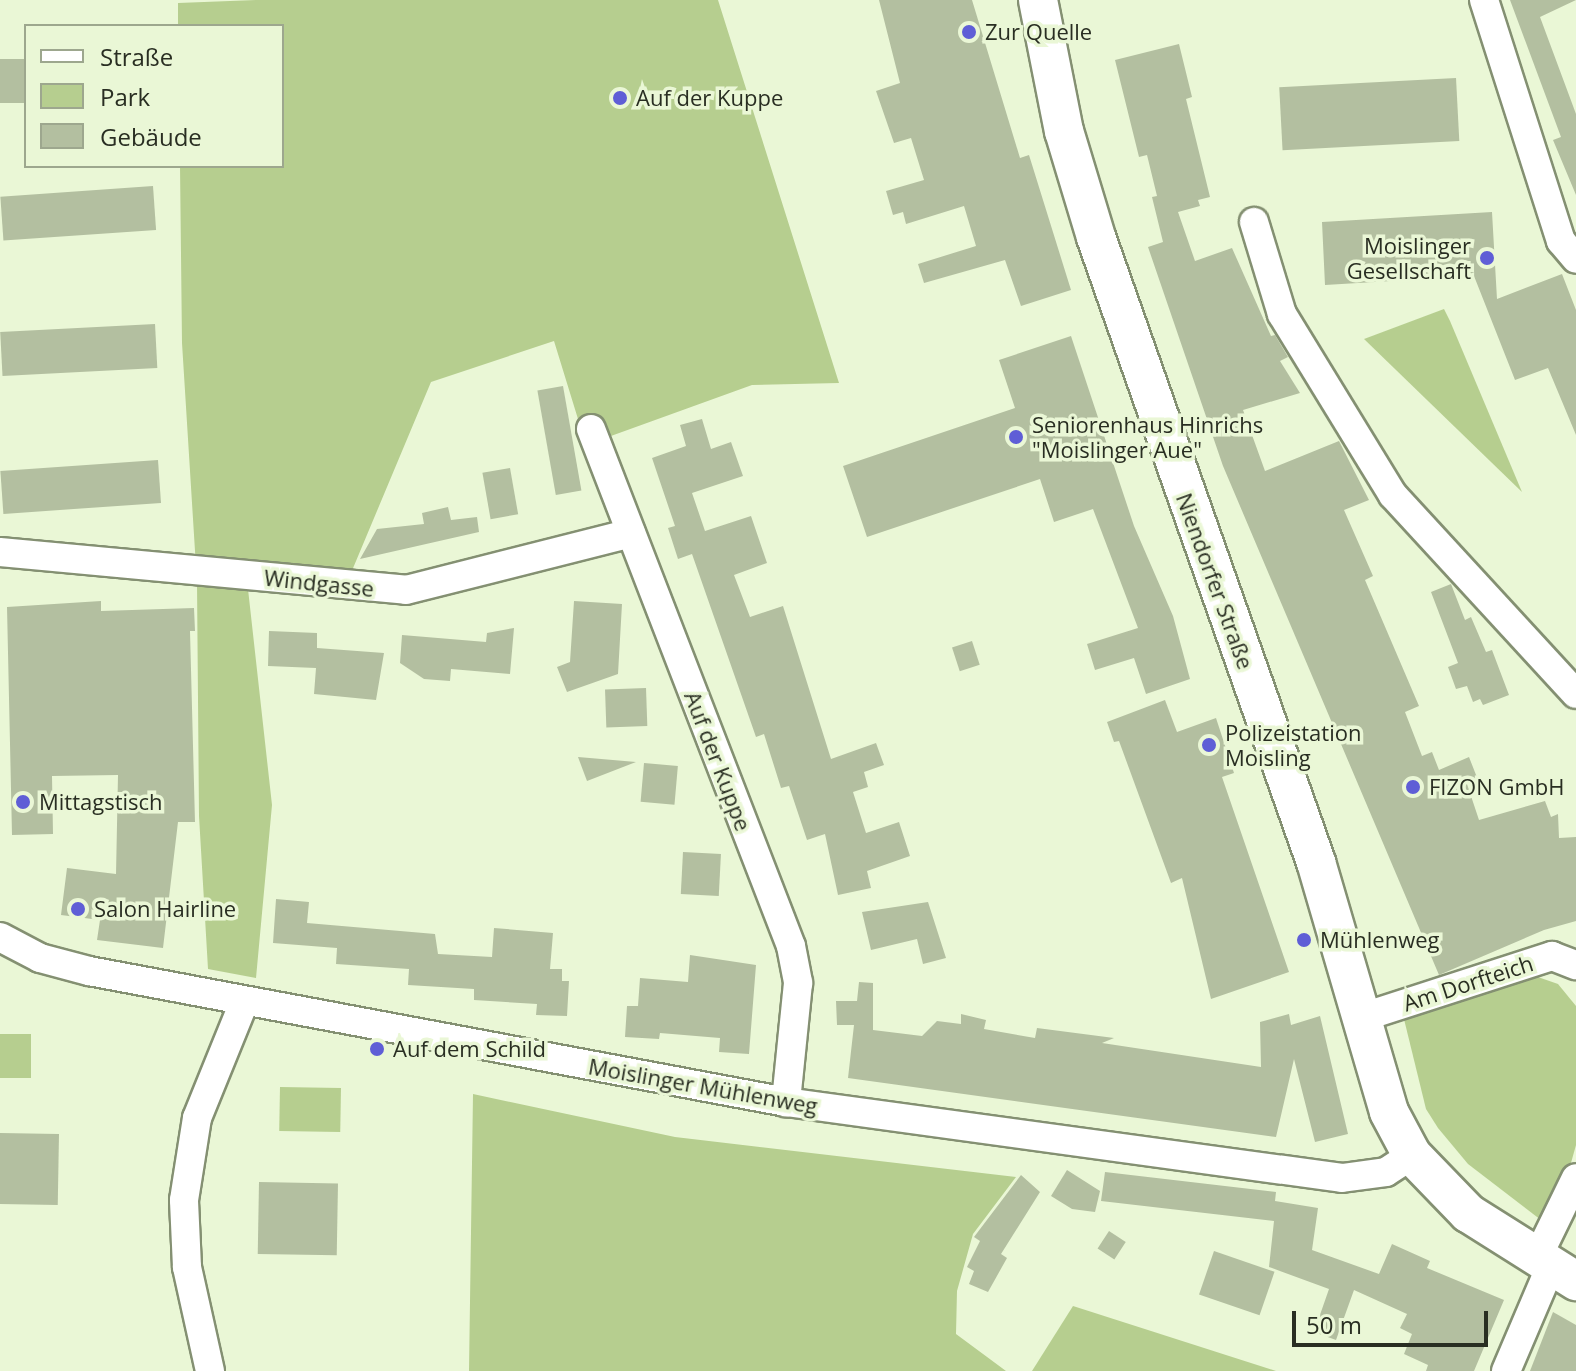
<!DOCTYPE html>
<html>
<head>
<meta charset="utf-8">
<style>
  body { margin:0 }
  #map { position:relative; width:1576px; height:1371px; overflow:hidden; background:#eaf7d6; font-family:"Open Sans",sans-serif }
  div>[style] { position:absolute }
  .green>* { inset:0; background:#b6ce8f; transform-origin:0 0 }
  .building>* { inset:0; background:#b3bfa0; transform-origin:0 0 }
  .roads { filter:drop-shadow(2px 0 #849072) drop-shadow(-2px 0 #849072) drop-shadow(0 2px #849072) drop-shadow(0 -2px #849072) }
  .minor>* { height:28px; margin:-14px; padding:0 14px; transform-origin:14px; border-radius:14px; background:#fff }
  .secondary>* { height:38px; margin:-19px; padding:0 19px; transform-origin:19px; border-radius:19px; background:#fff }
  .dots>* { width:22px; height:22px; translate:-50% -50%; box-sizing:border-box; border:4px solid #eaf7d6; border-radius:50% }
  span { translate:-50% -50%; white-space:nowrap; text-align:center; line-height:1.15; -webkit-text-stroke:7px #eaf7d6; paint-order:stroke }
  .poi-label { font-size:22px; color:#292e22 }
  .left { translate:0 -50%; text-align:left }
  .right { translate:-100% -50%; text-align:right }
  .street-label { font-size:22px; color:#292e22 }
  .legend { position:absolute; left:24px; top:24px; width:260px; height:144px; box-sizing:border-box; background:#eaf7d6; border:2px solid #9da78e; margin:0; padding:10px 14px; list-style:none; font-size:24px; color:#292e22 }
  .legend li { display:flex; align-items:center; gap:16px; height:40px }
  .legend b { width:40px; border:2px solid #9da78e }
  .scale { position:absolute; left:1292px; top:1311px; width:196px; height:36px; box-sizing:border-box; border:4px solid #292e22; border-top:0; padding-left:10px; font-size:24px; line-height:28px; white-space:nowrap; color:#292e22; -webkit-text-stroke:6px #eaf7d6; paint-order:stroke }
</style>
</head>
<body>
<div id="map">
  <div class="green">
    <div style="clip-path:polygon(256px 0,718px 0,839px 383px,752px 385px,586px 445px,554px 341px,431px 382px,351px 573px,248px 589px,272px 805px,256px 978px,208px 969px,199px 816px,197px 583px,182px 343px,180px 166px,282px 166px,282px 26px,178px 26px,178px 3px)"></div>
    <div style="clip-path:polygon(1444px 309px,1450px 321px,1522px 492px,1364px 339px)"></div>
    <div style="clip-path:polygon(1535px 976px,1558px 984px,1576px 1006px,1576px 1145px,1567px 1177px,1541px 1220px,1468px 1164px,1438px 1128px,1426px 1109px,1403px 1015px,1502px 978px)"></div>
    <div style="left:0;top:1034px;width:31px;height:44px"></div>
    <div style="left:280px;top:1087px;width:61px;height:44px;rotate:1deg"></div>
    <div style="clip-path:polygon(473px 1094px,675px 1137px,1016px 1177px,973px 1234px,957px 1291px,956px 1334px,1006px 1371px,469px 1371px)"></div>
    <div style="clip-path:polygon(1073px 1306px,1276px 1371px,1032px 1371px)"></div>
  </div>
  <div class="building">
    <div style="clip-path:polygon(879px 0,972px 0,1020px 158px,1029px 155px,1071px 290px,1021px 306px,1005px 260px,924px 283px,918px 264px,976px 246px,964px 206px,906px 224px,903px 212px,893px 215px,886px 191px,924px 180px,911px 138px,894px 143px,876px 91px,900px 83px)"></div>
    <div style="clip-path:polygon(1510px 0,1576px 0,1540px 17px,1576px 114px,1576px 195px,1553px 140px,1561px 137px)"></div>
    <div style="clip-path:polygon(1179px 44px,1192px 97px,1186px 99px,1210px 197px,1198px 200px,1200px 206px,1178px 212px,1195px 261px,1232px 248px,1271px 336px,1275px 335px,1288px 357px,1280px 361px,1300px 393px,1243px 410px,1265px 471px,1339px 441px,1369px 500px,1344px 510px,1373px 576px,1365px 580px,1419px 706px,1405px 712px,1422px 756px,1432px 752px,1439px 770px,1469px 757px,1478px 780px,1467px 784px,1479px 820px,1545px 801px,1551px 817px,1558px 814px,1559px 838px,1576px 837px,1576px 921px,1544px 930px,1439px 975px,1223px 466px,1148px 247px,1163px 242px,1152px 197px,1157px 196px,1147px 155px,1139px 157px,1115px 60px)"></div>
    <div style="left:26px;top:59px;width:44px;height:26px;rotate:90deg"></div>
    <div style="left:1456px;top:78px;width:63px;height:177px;rotate:87deg"></div>
    <div style="left:153px;top:186px;width:44px;height:153px;rotate:86deg"></div>
    <div style="clip-path:polygon(1492px 212px,1497px 299px,1562px 274px,1576px 310px,1576px 435px,1548px 368px,1515px 380px,1474px 276px,1325px 285px,1322px 222px)"></div>
    <div style="left:155px;top:324px;width:44px;height:155px;rotate:87deg"></div>
    <div style="clip-path:polygon(1071px 336px,1134px 526px,1173px 616px,1190px 679px,1146px 694px,1134px 658px,1095px 670px,1087px 644px,1138px 628px,1093px 509px,1054px 522px,1040px 479px,867px 537px,843px 466px,1015px 408px,999px 360px)"></div>
    <div style="left:563px;top:386px;width:106px;height:26px;rotate:80deg"></div>
    <div style="clip-path:polygon(702px 419px,711px 449px,731px 442px,743px 476px,692px 493px,705px 531px,751px 516px,767px 563px,734px 575px,750px 617px,783px 606px,831px 759px,876px 743px,884px 765px,864px 772px,868px 787px,853px 792px,866px 833px,899px 822px,910px 856px,867px 871px,871px 888px,838px 895px,825px 834px,807px 840px,789px 786px,781px 788px,764px 734px,756px 737px,692px 554px,678px 559px,668px 528px,675px 526px,652px 458px,686px 446px,680px 425px)"></div>
    <div style="left:158px;top:460px;width:43px;height:158px;rotate:86deg"></div>
    <div style="left:510px;top:468px;width:47px;height:28px;rotate:80deg"></div>
    <div style="clip-path:polygon(448px 507px,451px 520px,477px 517px,479px 532px,360px 559px,377px 529px,424px 524px,422px 513px)"></div>
    <div style="clip-path:polygon(1451px 584px,1465px 620px,1471px 617px,1486px 652px,1492px 650px,1509px 695px,1483px 705px,1480px 699px,1473px 702px,1467px 686px,1456px 689px,1448px 667px,1458px 663px,1431px 592px)"></div>
    <div style="clip-path:polygon(101px 601px,101px 611px,194px 608px,195px 631px,190px 631px,195px 822px,178px 822px,163px 948px,97px 940px,100px 920px,61px 915px,67px 868px,116px 874px,118px 775px,52px 776px,53px 834px,12px 835px,7px 607px)"></div>
    <div style="clip-path:polygon(574px 601px,622px 604px,618px 674px,567px 692px,557px 667px,570px 662px)"></div>
    <div style="clip-path:polygon(514px 628px,510px 674px,451px 669px,450px 681px,424px 679px,400px 663px,402px 635px,486px 642px,487px 633px)"></div>
    <div style="clip-path:polygon(269px 631px,317px 633px,317px 648px,384px 653px,376px 700px,314px 694px,316px 668px,268px 666px)"></div>
    <div style="left:972px;top:641px;width:25px;height:21px;rotate:72deg"></div>
    <div style="left:646px;top:688px;width:38px;height:41px;rotate:88deg"></div>
    <div style="clip-path:polygon(1165px 700px,1177px 732px,1216px 718px,1234px 773px,1222px 777px,1289px 972px,1211px 999px,1182px 878px,1171px 883px,1119px 741px,1114px 742px,1107px 722px)"></div>
    <div style="clip-path:polygon(578px 757px,636px 762px,587px 781px)"></div>
    <div style="left:644px;top:763px;width:34px;height:39px;rotate:5deg"></div>
    <div style="left:683px;top:852px;width:38px;height:42px;rotate:3deg"></div>
    <div style="clip-path:polygon(276px 899px,309px 902px,307px 923px,435px 934px,438px 954px,492px 957px,494px 928px,553px 933px,550px 969px,562px 969px,562px 981px,569px 981px,567px 1016px,536px 1015px,537px 1004px,474px 1000px,474px 989px,408px 985px,409px 969px,336px 964px,337px 948px,273px 943px)"></div>
    <div style="clip-path:polygon(928px 902px,946px 958px,923px 964px,917px 939px,871px 950px,862px 912px)"></div>
    <div style="clip-path:polygon(690px 955px,756px 965px,749px 1054px,719px 1052px,720px 1038px,660px 1033px,659px 1039px,625px 1037px,627px 1006px,638px 1006px,640px 978px,688px 982px)"></div>
    <div style="clip-path:polygon(859px 982px,873px 983px,873px 1030px,922px 1036px,937px 1021px,961px 1024px,961px 1014px,986px 1020px,984px 1029px,1035px 1038px,1037px 1028px,1114px 1038px,1102px 1043px,1261px 1067px,1260px 1022px,1289px 1014px,1291px 1025px,1320px 1016px,1348px 1134px,1315px 1142px,1294px 1059px,1276px 1137px,848px 1078px,854px 1025px,837px 1025px,836px 1001px,857px 1001px)"></div>
    <div style="left:0;top:1133px;width:59px;height:71px;rotate:1deg"></div>
    <div style="clip-path:polygon(1067px 1170px,1100px 1191px,1095px 1212px,1072px 1209px,1051px 1196px)"></div>
    <div style="clip-path:polygon(1105px 1172px,1276px 1192px,1275px 1201px,1318px 1208px,1312px 1250px,1379px 1274px,1392px 1244px,1430px 1261px,1427px 1268px,1504px 1300px,1474px 1371px,1426px 1371px,1428px 1365px,1404px 1354px,1412px 1334px,1400px 1328px,1407px 1314px,1354px 1290px,1336px 1340px,1314px 1332px,1329px 1289px,1269px 1267px,1274px 1221px,1101px 1201px)"></div>
    <div style="clip-path:polygon(1021px 1175px,1040px 1192px,1001px 1254px,1007px 1258px,988px 1292px,969px 1284px,974px 1271px,967px 1267px,980px 1241px,974px 1237px)"></div>
    <div style="left:259px;top:1182px;width:79px;height:72px;rotate:1deg"></div>
    <div style="left:1109px;top:1231px;width:20px;height:21px;rotate:33deg"></div>
    <div style="left:1214px;top:1251px;width:64px;height:46px;rotate:19deg"></div>
    <div style="clip-path:polygon(1553px 1312px,1576px 1325px,1576px 1371px,1530px 1371px)"></div>
  </div>
  <div class="roads">
    <div class="minor">
      <div style="left:1484px;top:0;width:253px;rotate:72.3deg"></div>
      <div style="left:1561px;top:241px;width:23px;rotate:50deg"></div>
      <div style="left:1254px;top:222px;width:96px;rotate:73.1deg"></div>
      <div style="left:1282px;top:314px;width:212px;rotate:58.5deg"></div>
      <div style="left:1393px;top:495px;width:270px;rotate:47.4deg"></div>
      <div style="left:591px;top:429px;width:554px;rotate:68.85deg"></div>
      <div style="left:791px;top:946px;width:38px;rotate:79deg"></div>
      <div style="left:798px;top:983px;width:120px;rotate:95.8deg"></div>
      <div style="left:0;top:552px;width:408px;rotate:5.3deg"></div>
      <div style="left:406px;top:590px;width:232px;rotate:-14.2deg"></div>
      <div style="left:0;top:937px;width:45px;rotate:27.7deg"></div>
      <div style="left:40px;top:958px;width:51px;rotate:14.9deg"></div>
      <div style="left:89px;top:971px;width:709px;rotate:10.64deg"></div>
      <div style="left:786px;top:1102px;width:561px;rotate:7.78deg"></div>
      <div style="left:1342px;top:1178px;width:44px;rotate:-7.8deg"></div>
      <div style="left:1386px;top:1172px;width:31px;rotate:-33deg"></div>
      <div style="left:1360px;top:1018px;width:202px;rotate:-17.9deg"></div>
      <div style="left:1552px;top:956px;width:26px;rotate:21deg"></div>
      <div style="left:1536px;top:1260px;width:91px;rotate:-64deg"></div>
      <div style="left:210px;top:1371px;width:107px;rotate:-102.5deg"></div>
      <div style="left:187px;top:1267px;width:67px;rotate:-92.6deg"></div>
      <div style="left:184px;top:1200px;width:83px;rotate:-81deg"></div>
      <div style="left:197px;top:1118px;width:125px;rotate:-67.9deg"></div>
      <div style="left:1506px;top:1371px;width:112px;rotate:-66.9deg"></div>
    </div>
    <div class="secondary">
      <div style="left:1038px;top:0;width:134px;rotate:78.8deg"></div>
      <div style="left:1064px;top:131px;width:111px;rotate:73.2deg"></div>
      <div style="left:1096px;top:237px;width:663px;rotate:70.61deg"></div>
      <div style="left:1316px;top:862px;width:260px;rotate:73.7deg"></div>
      <div style="left:1389px;top:1112px;width:49px;rotate:61.9deg"></div>
      <div style="left:1412px;top:1155px;width:81px;rotate:46deg"></div>
      <div style="left:1468px;top:1213px;width:128px;rotate:32.2deg"></div>
    </div>
  </div>
  <div class="dots">
    <div style="left:969px;top:32px;background:#5f5ed6"></div>
    <div style="left:620px;top:98px;background:#5f5ed6"></div>
    <div style="left:1487px;top:258px;background:#5f5ed6"></div>
    <div style="left:1016px;top:437px;background:#5f5ed6"></div>
    <div style="left:1209px;top:745px;background:#5f5ed6"></div>
    <div style="left:1413px;top:787px;background:#5f5ed6"></div>
    <div style="left:23px;top:802px;background:#5f5ed6"></div>
    <div style="left:78px;top:909px;background:#5f5ed6"></div>
    <div style="left:1304px;top:940px;background:#5f5ed6"></div>
    <div style="left:377px;top:1049px;background:#5f5ed6"></div>
  </div>
  <div class="poi-label">
    <span class="left" style="left:985px;top:32px">Zur Quelle</span>
    <span class="left" style="left:636px;top:98px">Auf der Kuppe</span>
    <span class="right" style="left:1471px;top:258px">Moislinger<br>Gesellschaft</span>
    <span class="left" style="left:1032px;top:437px">Seniorenhaus Hinrichs<br>"Moislinger Aue"</span>
    <span class="left" style="left:1225px;top:745px">Polizeistation<br>Moisling</span>
    <span class="left" style="left:1429px;top:787px">FIZON GmbH</span>
    <span class="left" style="left:39px;top:802px">Mittagstisch</span>
    <span class="left" style="left:94px;top:909px">Salon Hairline</span>
    <span class="left" style="left:1320px;top:940px">Mühlenweg</span>
    <span class="left" style="left:393px;top:1049px">Auf dem Schild</span>
  </div>
  <div class="street-label">
    <span style="left:1215px;top:581px;rotate:70deg">Niendorfer Straße</span>
    <span style="left:319px;top:583px;rotate:6deg">Windgasse</span>
    <span style="left:718px;top:761px;rotate:69deg">Auf der Kuppe</span>
    <span style="left:1468px;top:983px;rotate:-18deg">Am Dorfteich</span>
    <span style="left:703px;top:1086px;rotate:10deg">Moislinger Mühlenweg</span>
  </div>
  <ul class="legend">
  <li><b style="height:10px;background:#fff"></b>Straße</li>
  <li><b style="height:22px;background:#b6ce8f"></b>Park</li>
  <li><b style="height:22px;background:#b3bfa0"></b>Gebäude</li>
  </ul>
  <div class="scale">50 m</div>
</div>
</body>
</html>
